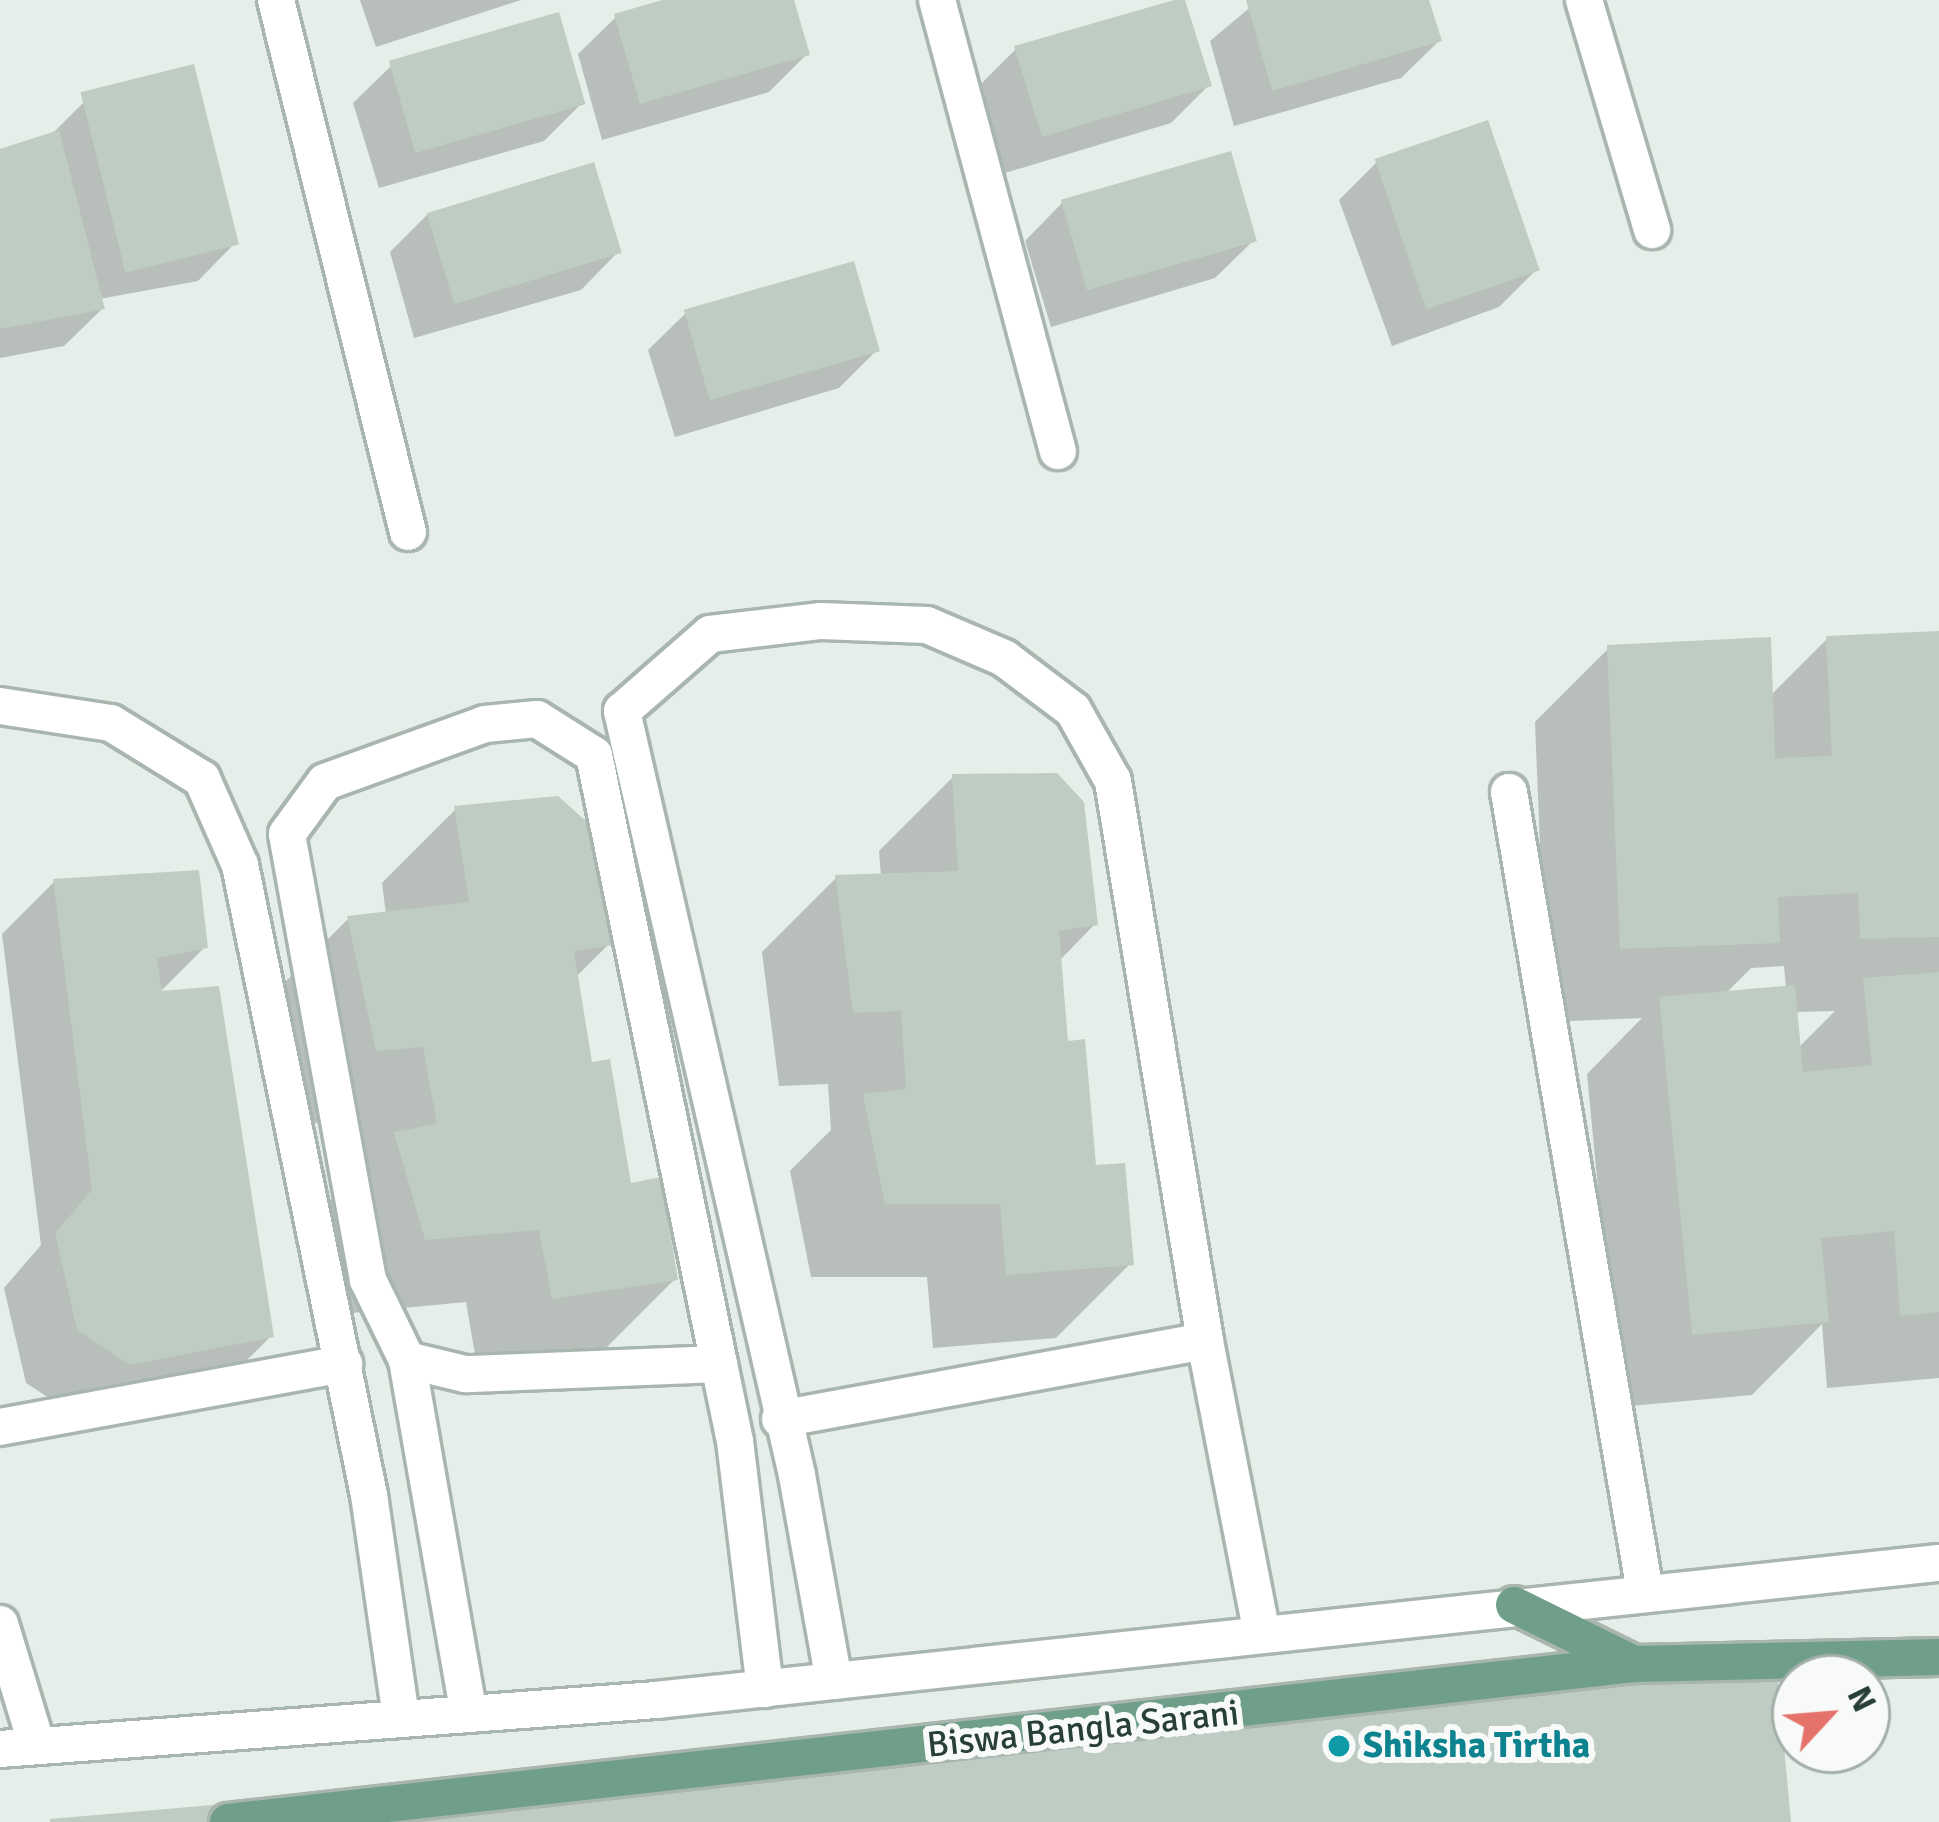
<!DOCTYPE html>
<html>
<head>
<meta charset="utf-8">
<style>
  body { margin:0 }
  #map { position:relative; width:1939px; height:1822px; overflow:hidden; background:#e6eee9; font-family:Signika,sans-serif }
  div>[style] { position:absolute }
  .shadow>* { inset:0; background:#0003 }
  .building>* { inset:0; background:#bfccc4; transform-origin:0 0 }
  .roads { filter:drop-shadow(3px 0 #a9b6af) drop-shadow(-3px 0 #a9b6af) drop-shadow(0 3px #a9b6af) drop-shadow(0 -3px #a9b6af) }
  .lane>* { height:36px; margin:-18px; padding:0 18px; transform-origin:18px; border-radius:18px; background:#fff }
  .street>* { height:36px; margin:-18px; padding:0 18px; transform-origin:18px; border-radius:18px; background:#fff }
  .secondary>* { height:36px; margin:-18px; padding:0 18px; transform-origin:18px; border-radius:18px; background:#fff }
  .primary>* { height:36px; margin:-18px; padding:0 18px; transform-origin:18px; border-radius:18px; background:#6f9f89 }
  .dots>* { width:33px; height:33px; translate:-50% -50%; box-sizing:border-box; border:6px solid #f7faf8; border-radius:50% }
  span { translate:-50% -50%; white-space:nowrap; text-align:center; line-height:1.15; -webkit-text-stroke:12px #f7faf8; paint-order:stroke }
  .street-label { font-size:36px; color:#273f34 }
  .culture-label { font-size:36px; color:#0d838f; font-weight:700 }
  .left { translate:0 -50%; text-align:left }
  .north { position:absolute; left:1771px; top:1654px; width:120px; height:120px; box-sizing:border-box; background:#f7faf8; border:3px solid #a4afaa; border-radius:50%; rotate:64deg; font-size:33px; font-weight:700; line-height:48px; text-align:center; color:#273f34 }
  .north::after { content:''; display:block; margin:auto; width:42px; height:54px; background:#e6726c; clip-path:polygon(50% 0,100% 100%,50% 72%,0 100%) }
</style>
</head>
<body>
<div id="map">
  <div class="shadow">
    <div style="clip-path:polygon(360px 0,521px 0,376px 47px)"></div>
    <div style="clip-path:polygon(673px 0,791px 0,807px 54px,769px 92px,602px 140px,578px 54px,616px 17px)"></div>
    <div style="clip-path:polygon(1259px 0,1426px 0,1439px 41px,1401px 78px,1234px 126px,1210px 41px)"></div>
    <div style="clip-path:polygon(1016px 49px,1208px 86px,1171px 123px,1005px 173px,978px 87px)"></div>
    <div style="clip-path:polygon(391px 66px,582px 103px,544px 141px,379px 188px,353px 103px)"></div>
    <div style="clip-path:polygon(84px 102px,235px 243px,198px 281px,99px 299px,102px 309px,64px 346px,0 358px,0 152px,51px 135px)"></div>
    <div style="clip-path:polygon(1376px 163px,1537px 269px,1499px 307px,1392px 346px,1339px 200px)"></div>
    <div style="clip-path:polygon(1062px 203px,1253px 241px,1215px 278px,1051px 327px,1025px 241px)"></div>
    <div style="clip-path:polygon(427px 215px,618px 252px,581px 290px,414px 338px,390px 252px)"></div>
    <div style="clip-path:polygon(686px 313px,877px 350px,839px 388px,675px 437px,648px 350px)"></div>
    <div style="clip-path:polygon(evenodd,1939px 634px,1939px 1378px,1827px 1388px,1822px 1324px,1752px 1395px,1619px 1407px,1587px 1074px,1642px 1018px,1547px 1022px,1535px 722px,1609px 648px,1770px 696px,1827px 639px,1939px 634px,1784px 966px,1786px 988px,1725px 994px,1751px 968px,1784px 966px,1939px 634px,1835px 1011px,1798px 1048px,1794px 1012px,1835px 1011px)"></div>
    <div style="clip-path:polygon(953px 777px,1095px 924px,1059px 961px,1065px 1044px,1093px 1169px,1130px 1264px,1056px 1338px,933px 1348px,927px 1277px,811px 1277px,790px 1171px,831px 1130px,828px 1084px,779px 1086px,762px 952px,836px 878px,881px 876px,879px 851px)"></div>
    <div style="clip-path:polygon(456px 809px,609px 944px,575px 978px,590px 1066px,629px 1187px,675px 1279px,601px 1353px,478px 1372px,466px 1302px,351px 1313px,321px 1209px,359px 1171px,350px 1120px,303px 1124px,274px 993px,348px 919px,386px 914px,382px 883px)"></div>
    <div style="clip-path:polygon(54px 882px,205px 947px,158px 994px,271px 1336px,219px 1388px,77px 1416px,26px 1383px,4px 1288px,41px 1245px,2px 934px)"></div>
  </div>
  <div class="building">
    <div style="clip-path:polygon(662px 0,794px 0,810px 55px,640px 104px,614px 14px)"></div>
    <div style="clip-path:polygon(1174px 0,1185px 0,1212px 86px,1042px 137px,1014px 46px)"></div>
    <div style="clip-path:polygon(1246px 0,1429px 0,1442px 41px,1272px 91px)"></div>
    <div style="left:559px;top:12px;width:96px;height:177px;rotate:74deg"></div>
    <div style="left:194px;top:64px;width:186px;height:117px;rotate:76deg"></div>
    <div style="left:1488px;top:120px;width:159px;height:120px;rotate:71deg"></div>
    <div style="clip-path:polygon(59px 130px,105px 309px,0 329px,0 149px)"></div>
    <div style="left:1231px;top:151px;width:94px;height:177px;rotate:74deg"></div>
    <div style="left:594px;top:162px;width:95px;height:175px;rotate:73deg"></div>
    <div style="left:854px;top:261px;width:94px;height:177px;rotate:74deg"></div>
    <div style="clip-path:polygon(1939px 631px,1939px 937px,1860px 939px,1858px 893px,1778px 897px,1780px 943px,1620px 949px,1607px 645px,1771px 637px,1775px 758px,1832px 756px,1826px 636px)"></div>
    <div style="clip-path:polygon(1057px 773px,1084px 802px,1098px 925px,1059px 931px,1068px 1041px,1085px 1039px,1096px 1165px,1125px 1163px,1134px 1265px,1006px 1275px,1000px 1204px,885px 1204px,863px 1094px,906px 1089px,901px 1011px,853px 1013px,835px 875px,958px 871px,952px 774px)"></div>
    <div style="clip-path:polygon(558px 796px,587px 822px,613px 945px,574px 951px,592px 1062px,610px 1059px,631px 1183px,661px 1177px,678px 1280px,552px 1299px,539px 1230px,425px 1240px,394px 1132px,437px 1124px,423px 1047px,376px 1051px,347px 916px,469px 902px,454px 806px)"></div>
    <div style="clip-path:polygon(199px 870px,208px 948px,157px 958px,162px 991px,219px 986px,274px 1337px,130px 1365px,77px 1330px,55px 1233px,92px 1190px,53px 879px)"></div>
    <div style="clip-path:polygon(1939px 972px,1939px 1312px,1900px 1316px,1894px 1231px,1821px 1238px,1829px 1322px,1692px 1335px,1659px 997px,1795px 985px,1803px 1072px,1872px 1065px,1863px 978px)"></div>
    <div style="clip-path:polygon(1777px 1670px,1791px 1822px,50px 1822px,50px 1819px)"></div>
  </div>
  <div class="roads">
    <div class="lane">
      <div style="left:1509px;top:792px;width:811px;rotate:80.35deg"></div>
    </div>
    <div class="street">
      <div style="left:276px;top:0;width:548px;rotate:76.07deg"></div>
      <div style="left:937px;top:0;width:467px;rotate:75deg"></div>
      <div style="left:1584px;top:0;width:240px;rotate:73.5deg"></div>
      <div style="left:0;top:706px;width:112px;rotate:8.7deg"></div>
      <div style="left:111px;top:723px;width:107px;rotate:31.6deg"></div>
      <div style="left:202px;top:779px;width:94px;rotate:66.2deg"></div>
      <div style="left:240px;top:865px;width:643px;rotate:78.43deg"></div>
      <div style="left:369px;top:1495px;width:225px;rotate:81.8deg"></div>
      <div style="left:407px;top:1360px;width:359px;rotate:80.1deg"></div>
      <div style="left:719px;top:1364px;width:254px;rotate:177.7deg"></div>
      <div style="left:465px;top:1374px;width:60px;rotate:-166.4deg"></div>
      <div style="left:407px;top:1360px;width:89px;rotate:-116deg"></div>
      <div style="left:368px;top:1280px;width:453px;rotate:-100.3deg"></div>
      <div style="left:287px;top:834px;width:64px;rotate:-53.8deg"></div>
      <div style="left:325px;top:782px;width:170px;rotate:-19.9deg"></div>
      <div style="left:485px;top:724px;width:52px;rotate:-5.5deg"></div>
      <div style="left:537px;top:719px;width:67px;rotate:32.3deg"></div>
      <div style="left:594px;top:755px;width:622px;rotate:78.4deg"></div>
      <div style="left:719px;top:1364px;width:79px;rotate:78.3deg"></div>
      <div style="left:735px;top:1441px;width:250px;rotate:83.1deg"></div>
      <div style="left:780px;top:1419px;width:432px;rotate:-10.4deg"></div>
      <div style="left:0;top:1427px;width:350px;rotate:-10.4deg"></div>
      <div style="left:0;top:1624px;width:127px;rotate:73.1deg"></div>
      <div style="left:834px;top:1681px;width:209px;rotate:-100.2deg"></div>
      <div style="left:797px;top:1475px;width:784px;rotate:-102.9deg"></div>
      <div style="left:622px;top:711px;width:117px;rotate:-41.2deg"></div>
      <div style="left:710px;top:634px;width:112px;rotate:-6.7deg"></div>
      <div style="left:821px;top:621px;width:106px;rotate:2.2deg"></div>
      <div style="left:927px;top:625px;width:84px;rotate:23.2deg"></div>
      <div style="left:1004px;top:658px;width:86px;rotate:37deg"></div>
      <div style="left:1073px;top:710px;width:81px;rotate:60.6deg"></div>
      <div style="left:1113px;top:781px;width:568px;rotate:80.67deg"></div>
      <div style="left:1205px;top:1341px;width:298px;rotate:79deg"></div>
    </div>
    <div class="secondary">
      <div style="left:0;top:1749px;width:658px;rotate:-4.27deg"></div>
      <div style="left:656px;top:1700px;width:1290px;rotate:-6.1deg"></div>
    </div>
    <div class="primary">
      <div style="left:1514px;top:1605px;width:134px;rotate:26.2deg"></div>
      <div style="left:228px;top:1822px;width:1416px;rotate:-6.41deg"></div>
      <div style="left:1635px;top:1664px;width:304px;rotate:-1.3deg"></div>
    </div>
  </div>
  <div class="dots">
    <div style="left:1339px;top:1746px;background:#0f9aa8"></div>
  </div>
  <div class="street-label">
    <span style="left:1083px;top:1729px;rotate:-6deg">Biswa Bangla Sarani</span>
  </div>
  <div class="culture-label">
    <span class="left" style="left:1363px;top:1746px">Shiksha Tirtha</span>
  </div>
  <div class="north">N</div>
</div>
</body>
</html>
